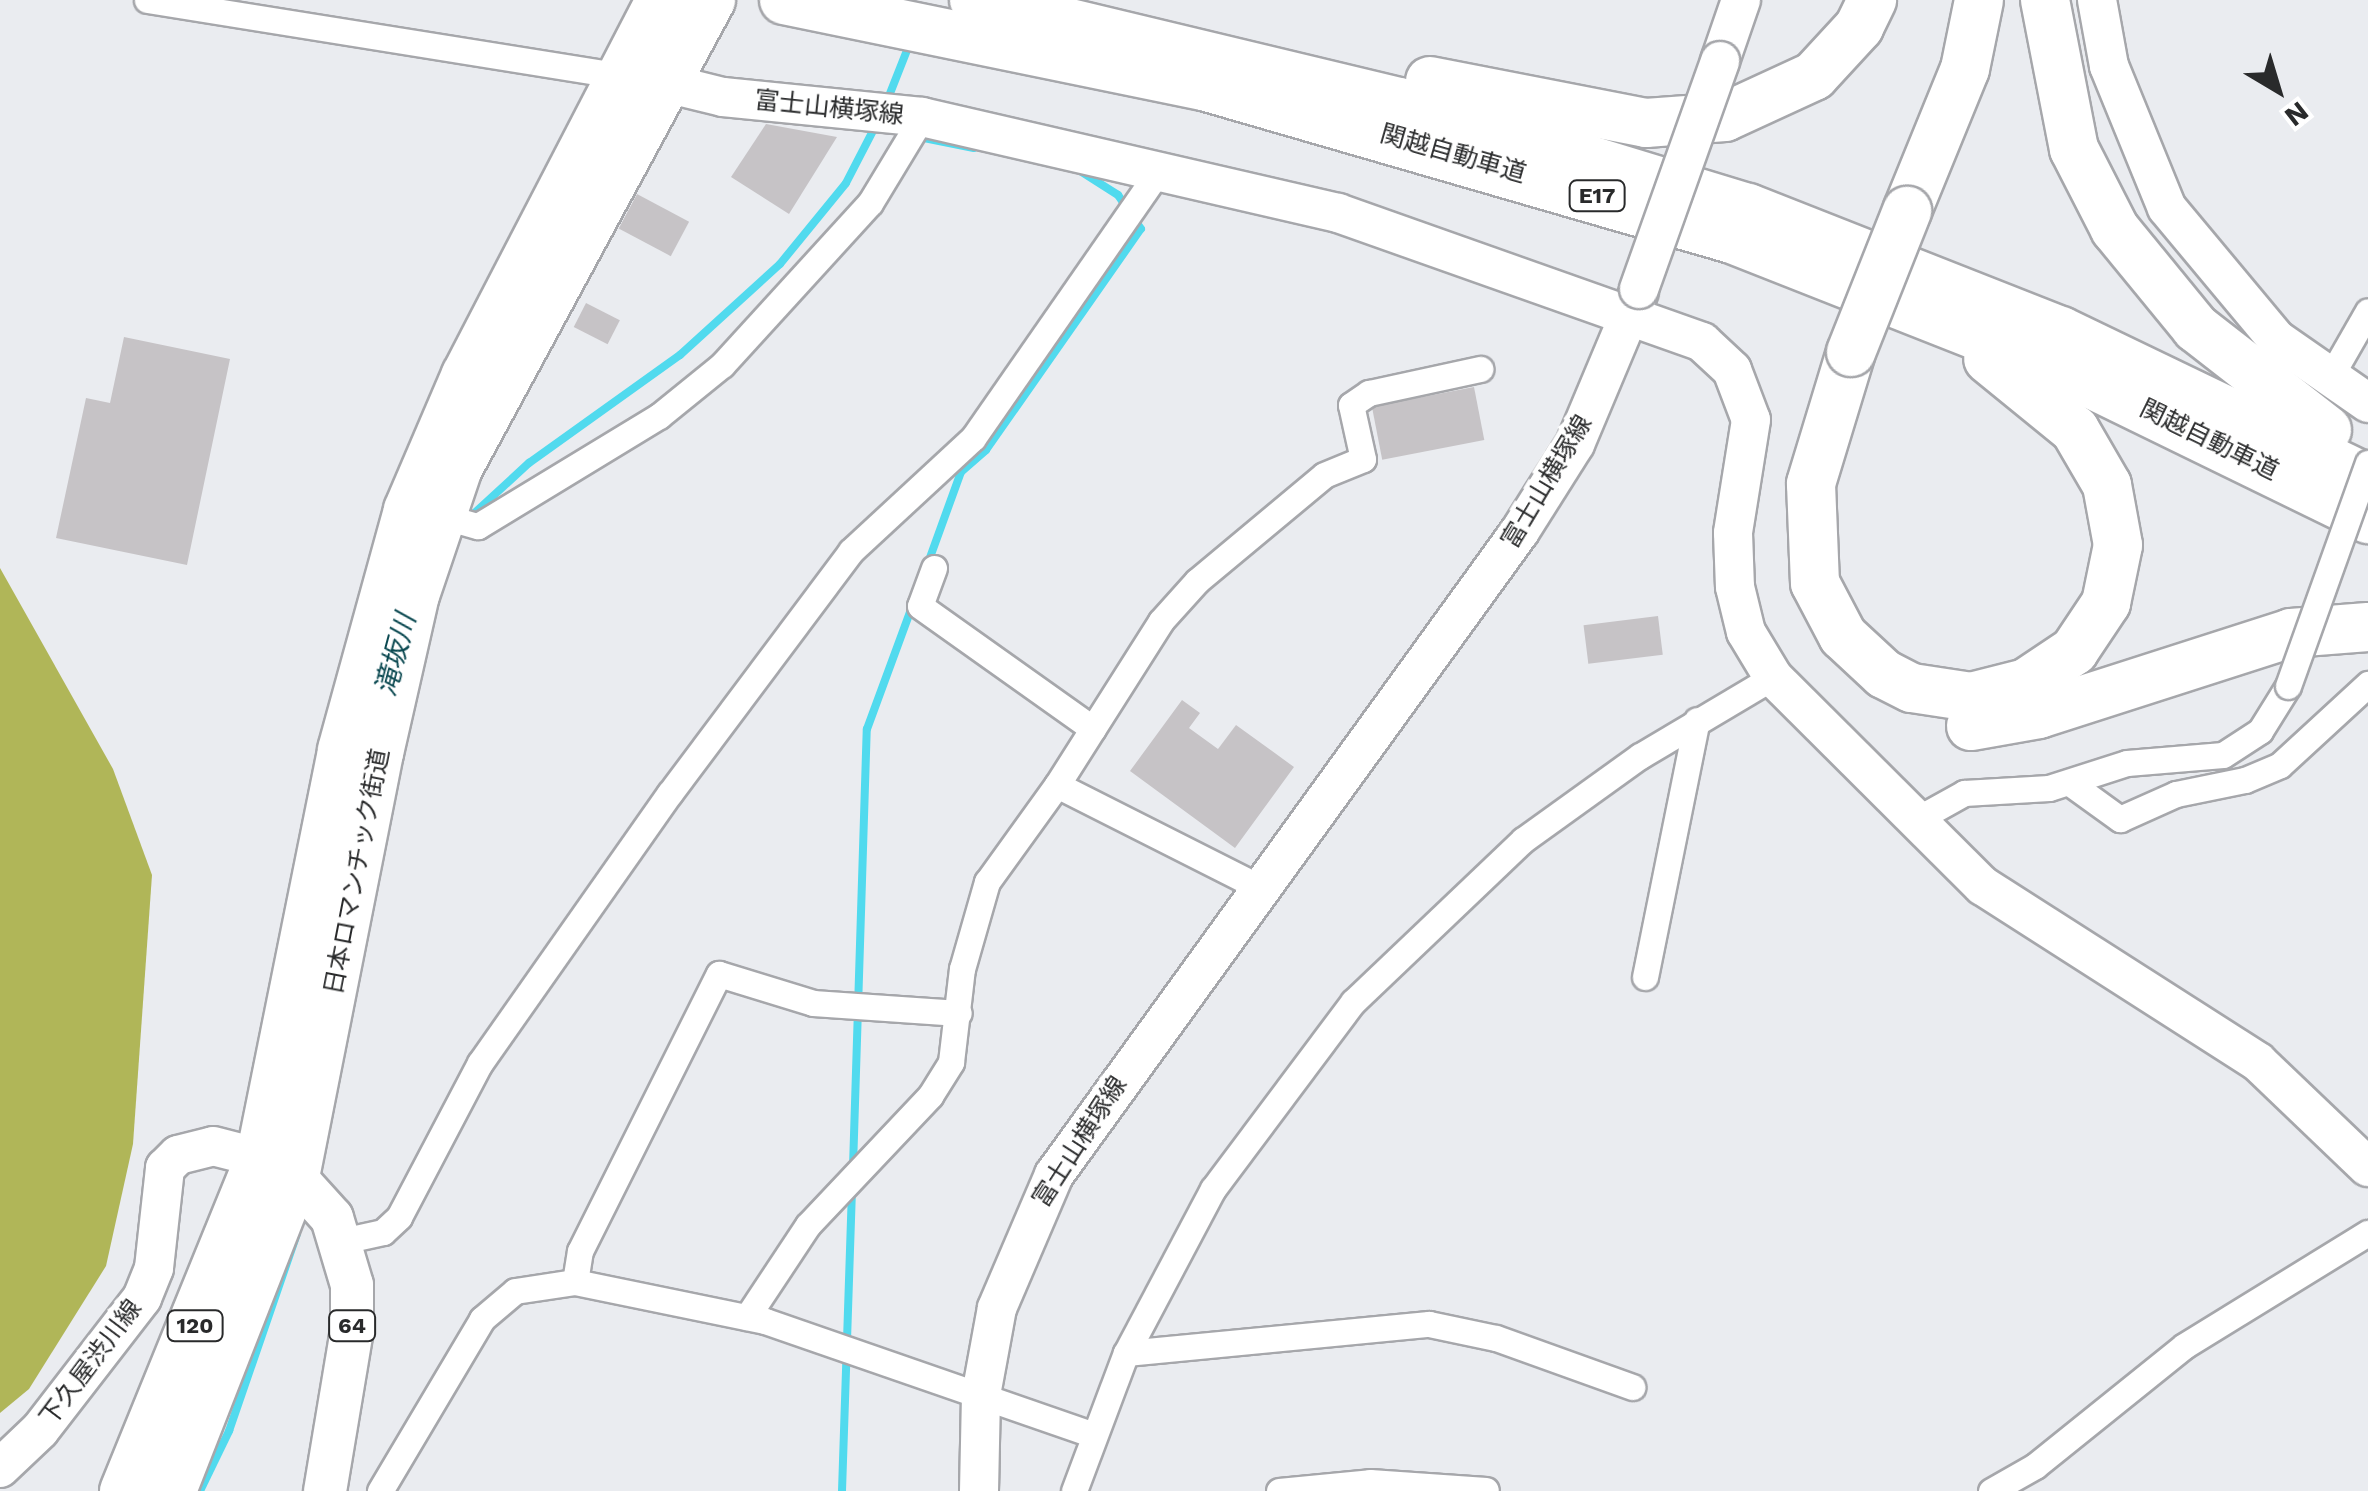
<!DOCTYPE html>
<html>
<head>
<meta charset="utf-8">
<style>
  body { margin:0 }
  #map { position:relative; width:2368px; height:1491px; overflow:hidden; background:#eaecf0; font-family:"Work Sans","Noto Sans JP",sans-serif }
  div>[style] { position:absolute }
  .forest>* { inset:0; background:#b0b658 }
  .stream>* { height:8px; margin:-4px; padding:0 4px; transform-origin:4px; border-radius:4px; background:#51daee }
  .building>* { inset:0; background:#c6c3c6; transform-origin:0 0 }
  .roads { filter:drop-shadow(2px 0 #a6a7ab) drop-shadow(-2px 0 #a6a7ab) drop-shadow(0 2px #a6a7ab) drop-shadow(0 -2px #a6a7ab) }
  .street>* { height:25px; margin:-12.5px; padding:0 12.5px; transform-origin:12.5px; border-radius:12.5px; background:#fff }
  .secondary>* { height:38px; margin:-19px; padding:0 19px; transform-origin:19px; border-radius:19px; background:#fff }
  .primary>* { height:42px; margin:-21px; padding:0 21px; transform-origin:21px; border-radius:21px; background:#fff }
  .highway>* { height:48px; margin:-24px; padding:0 24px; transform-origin:24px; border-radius:24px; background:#fff }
  .bridges { filter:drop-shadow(2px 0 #a6a7ab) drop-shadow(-2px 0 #a6a7ab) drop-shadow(0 2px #a6a7ab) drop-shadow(0 -2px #a6a7ab) }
  .street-bridge>* { height:25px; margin:-12.5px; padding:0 12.5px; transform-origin:12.5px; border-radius:12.5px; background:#fff }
  .secondary-bridge>* { height:38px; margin:-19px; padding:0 19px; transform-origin:19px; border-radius:19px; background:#fff }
  .highway-bridge>* { height:48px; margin:-24px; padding:0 24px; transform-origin:24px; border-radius:24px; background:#fff }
  span { translate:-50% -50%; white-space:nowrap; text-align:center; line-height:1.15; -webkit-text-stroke:9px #fff; paint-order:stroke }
  .shield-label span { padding:2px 8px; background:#fff; border:2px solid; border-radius:8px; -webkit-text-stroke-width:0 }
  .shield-label { font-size:22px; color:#292a2b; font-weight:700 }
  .street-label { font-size:25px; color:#292a2b }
  .water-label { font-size:28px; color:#0b4951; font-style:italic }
  .north { position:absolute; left:2228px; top:40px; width:100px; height:100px; -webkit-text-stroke:8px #fff; paint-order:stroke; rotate:142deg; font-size:28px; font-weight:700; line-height:40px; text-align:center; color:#292a2b }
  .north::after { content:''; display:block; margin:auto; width:35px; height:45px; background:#292a2b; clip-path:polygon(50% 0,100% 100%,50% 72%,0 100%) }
</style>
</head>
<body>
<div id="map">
  <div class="forest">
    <div style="clip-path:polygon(0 568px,113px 769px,152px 875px,133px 1144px,106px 1266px,29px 1389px,0 1413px)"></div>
  </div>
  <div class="stream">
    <div style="left:887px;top:101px;width:66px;rotate:-68.5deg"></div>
    <div style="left:914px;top:136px;width:61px;rotate:11.3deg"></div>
    <div style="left:468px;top:519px;width:83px;rotate:-42.6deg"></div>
    <div style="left:529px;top:463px;width:186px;rotate:-35.6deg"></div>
    <div style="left:680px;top:355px;width:135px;rotate:-42.3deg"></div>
    <div style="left:780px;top:264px;width:104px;rotate:-50.8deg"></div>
    <div style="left:846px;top:183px;width:68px;rotate:-62.7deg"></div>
    <div style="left:928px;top:563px;width:97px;rotate:-70.1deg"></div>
    <div style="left:961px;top:472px;width:33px;rotate:-41deg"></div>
    <div style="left:986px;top:450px;width:270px;rotate:-55deg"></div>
    <div style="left:1141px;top:229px;width:41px;rotate:-124.1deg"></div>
    <div style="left:1118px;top:195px;width:45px;rotate:-147.7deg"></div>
    <div style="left:853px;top:1167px;width:438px;rotate:-88.2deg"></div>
    <div style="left:867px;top:729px;width:133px;rotate:-69.8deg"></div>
    <div style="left:200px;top:1491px;width:67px;rotate:-64.2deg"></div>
    <div style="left:229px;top:1431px;width:208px;rotate:-71deg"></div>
    <div style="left:842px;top:1491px;width:300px;rotate:-88.1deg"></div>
  </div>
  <div class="building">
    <div style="clip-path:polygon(766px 124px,837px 137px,789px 214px,731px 177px)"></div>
    <div style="left:637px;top:194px;width:59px;height:39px;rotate:28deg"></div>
    <div style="left:586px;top:303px;width:38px;height:27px;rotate:27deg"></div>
    <div style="clip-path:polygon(124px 337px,230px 359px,187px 565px,56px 538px,86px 398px,110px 403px)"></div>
    <div style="left:1474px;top:387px;width:54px;height:104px;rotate:79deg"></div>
    <div style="left:1658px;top:616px;width:39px;height:75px;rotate:83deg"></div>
    <div style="clip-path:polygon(1182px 700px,1200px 713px,1189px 728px,1218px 749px,1236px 725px,1294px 767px,1235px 848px,1130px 771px)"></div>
  </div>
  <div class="roads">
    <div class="street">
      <div style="left:147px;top:0;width:485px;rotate:9.1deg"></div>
      <div style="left:2329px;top:379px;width:78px;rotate:-60.2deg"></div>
      <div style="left:442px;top:516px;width:37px;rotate:16deg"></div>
      <div style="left:478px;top:526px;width:212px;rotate:-31.3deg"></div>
      <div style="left:659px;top:416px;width:81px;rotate:-39deg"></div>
      <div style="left:722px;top:365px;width:219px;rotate:-47.6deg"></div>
      <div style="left:870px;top:203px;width:100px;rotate:-58.8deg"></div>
      <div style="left:934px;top:568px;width:40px;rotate:110.2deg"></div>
      <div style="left:920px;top:606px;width:212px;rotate:35.4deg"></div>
      <div style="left:2070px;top:783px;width:62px;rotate:35.8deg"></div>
      <div style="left:2120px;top:819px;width:61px;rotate:-24.1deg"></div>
      <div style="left:2176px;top:794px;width:70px;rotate:-11.5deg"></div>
      <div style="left:2245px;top:780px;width:38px;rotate:-23deg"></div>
      <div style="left:2280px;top:765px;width:120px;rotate:-42.6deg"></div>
      <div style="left:1057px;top:785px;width:194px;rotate:-57.6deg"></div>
      <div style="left:1161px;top:621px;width:54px;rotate:-48deg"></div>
      <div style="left:1197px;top:581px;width:165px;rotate:-39.8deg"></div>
      <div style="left:1324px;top:475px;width:42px;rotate:-22.3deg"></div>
      <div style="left:1363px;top:459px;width:55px;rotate:-102.5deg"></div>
      <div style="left:1351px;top:405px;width:22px;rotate:-34deg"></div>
      <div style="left:1369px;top:393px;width:114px;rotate:-12.2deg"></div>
      <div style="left:1912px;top:822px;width:60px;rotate:-29.1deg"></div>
      <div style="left:1964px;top:793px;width:85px;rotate:-3.4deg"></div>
      <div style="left:2049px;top:788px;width:82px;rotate:-17.8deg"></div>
      <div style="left:2127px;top:763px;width:96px;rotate:-4.8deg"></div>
      <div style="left:2223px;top:755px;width:44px;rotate:-33deg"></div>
      <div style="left:2260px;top:731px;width:53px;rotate:-58.1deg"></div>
      <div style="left:1645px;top:977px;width:262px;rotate:-78.6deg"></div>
      <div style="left:342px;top:1241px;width:42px;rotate:-12.4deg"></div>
      <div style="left:383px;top:1232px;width:22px;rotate:-43deg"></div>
      <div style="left:399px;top:1217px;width:174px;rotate:-62.3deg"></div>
      <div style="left:480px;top:1063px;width:330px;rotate:-54.9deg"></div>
      <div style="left:670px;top:793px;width:302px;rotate:-53.2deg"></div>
      <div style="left:851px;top:551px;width:166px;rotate:-42.8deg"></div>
      <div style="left:973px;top:438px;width:326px;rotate:-55.2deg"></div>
      <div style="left:575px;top:1282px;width:31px;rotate:-81deg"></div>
      <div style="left:580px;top:1251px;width:310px;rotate:-63.4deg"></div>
      <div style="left:719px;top:974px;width:98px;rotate:17.1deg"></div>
      <div style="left:813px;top:1003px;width:146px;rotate:3.9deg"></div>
      <div style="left:747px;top:1317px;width:110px;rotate:-56.5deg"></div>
      <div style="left:808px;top:1225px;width:178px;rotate:-46.6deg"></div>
      <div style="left:930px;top:1096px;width:40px;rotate:-58deg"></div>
      <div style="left:951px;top:1062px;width:94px;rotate:-83.3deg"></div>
      <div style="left:962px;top:969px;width:91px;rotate:-74deg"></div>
      <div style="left:987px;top:882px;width:120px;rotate:-54.2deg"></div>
      <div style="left:1057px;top:785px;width:229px;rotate:26.8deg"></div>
      <div style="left:1126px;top:1353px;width:304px;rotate:-5.5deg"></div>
      <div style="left:1429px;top:1324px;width:68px;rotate:11.8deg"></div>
      <div style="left:1496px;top:1338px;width:145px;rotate:19.8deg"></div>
      <div style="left:380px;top:1491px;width:200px;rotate:-59.3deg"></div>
      <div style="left:482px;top:1319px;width:43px;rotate:-40.3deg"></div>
      <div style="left:515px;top:1291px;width:61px;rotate:-8.5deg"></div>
      <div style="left:575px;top:1282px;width:194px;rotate:11.6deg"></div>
      <div style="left:765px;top:1321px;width:348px;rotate:19.1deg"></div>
      <div style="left:1074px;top:1491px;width:147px;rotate:-69.4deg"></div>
      <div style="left:1126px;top:1353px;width:186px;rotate:-62.1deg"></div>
      <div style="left:1213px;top:1189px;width:234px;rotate:-53.2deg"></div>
      <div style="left:1353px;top:1002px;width:235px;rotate:-43.6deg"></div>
      <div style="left:1523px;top:840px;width:144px;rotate:-35.7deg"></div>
      <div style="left:1640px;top:756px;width:155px;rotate:-30.7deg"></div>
      <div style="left:1279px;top:1491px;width:91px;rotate:-5.6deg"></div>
      <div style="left:1370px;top:1482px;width:116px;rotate:3.9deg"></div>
      <div style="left:1991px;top:1491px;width:51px;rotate:-29.6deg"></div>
      <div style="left:2035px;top:1466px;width:191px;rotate:-38.8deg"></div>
      <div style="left:2184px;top:1346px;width:216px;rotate:-31.6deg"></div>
    </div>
    <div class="secondary">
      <div style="left:2097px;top:0;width:67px;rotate:79.7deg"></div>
      <div style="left:2109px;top:66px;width:153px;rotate:67.8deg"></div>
      <div style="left:2167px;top:208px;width:170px;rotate:50.2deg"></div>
      <div style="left:2276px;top:339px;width:112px;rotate:34.8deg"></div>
      <div style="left:1720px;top:61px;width:65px;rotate:-71deg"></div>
      <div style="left:670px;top:84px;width:55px;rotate:13.8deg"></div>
      <div style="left:723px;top:97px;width:200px;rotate:5.7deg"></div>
      <div style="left:922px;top:117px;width:427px;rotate:13deg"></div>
      <div style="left:1338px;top:213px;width:386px;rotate:19.5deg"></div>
      <div style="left:1702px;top:342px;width:41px;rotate:43deg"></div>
      <div style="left:1732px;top:370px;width:53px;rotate:69.2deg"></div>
      <div style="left:1751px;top:420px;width:114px;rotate:99.1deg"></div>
      <div style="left:1733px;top:533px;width:54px;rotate:87.9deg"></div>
      <div style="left:1735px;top:587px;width:46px;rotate:76.3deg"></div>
      <div style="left:1746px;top:632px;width:52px;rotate:59deg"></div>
      <div style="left:1773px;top:677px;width:296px;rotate:44.9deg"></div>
      <div style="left:1983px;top:886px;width:326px;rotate:32.6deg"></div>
      <div style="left:2258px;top:1062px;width:152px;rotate:43.7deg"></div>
      <div style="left:0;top:1468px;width:55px;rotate:-43.5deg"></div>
      <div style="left:40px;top:1430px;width:167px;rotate:-52.3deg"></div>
      <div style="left:142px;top:1298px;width:32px;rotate:-68deg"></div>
      <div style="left:154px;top:1268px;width:101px;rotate:-83.7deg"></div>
      <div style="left:165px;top:1168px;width:18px;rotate:-45deg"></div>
      <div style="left:178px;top:1155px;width:36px;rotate:-14deg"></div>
      <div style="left:213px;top:1146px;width:49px;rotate:14.3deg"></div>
      <div style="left:979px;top:1491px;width:96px;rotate:-88.8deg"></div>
      <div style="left:981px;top:1395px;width:88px;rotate:-79.6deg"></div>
      <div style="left:997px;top:1308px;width:145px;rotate:-66.8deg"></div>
      <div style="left:1054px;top:1175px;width:795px;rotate:-54.11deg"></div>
      <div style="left:1520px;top:531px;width:103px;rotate:-57.7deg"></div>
      <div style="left:1575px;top:444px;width:165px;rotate:-67.2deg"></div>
    </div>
    <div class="primary">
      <div style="left:295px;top:1177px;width:55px;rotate:47.9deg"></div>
      <div style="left:332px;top:1218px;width:70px;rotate:73.4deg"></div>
      <div style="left:352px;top:1285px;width:45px;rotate:90deg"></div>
      <div style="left:352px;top:1330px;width:163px;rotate:99.5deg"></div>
    </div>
    <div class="highway">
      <div style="left:784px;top:0;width:432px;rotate:11.6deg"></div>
      <div style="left:1207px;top:87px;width:547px;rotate:16.15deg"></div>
      <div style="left:1732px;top:239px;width:342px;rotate:21.5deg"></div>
      <div style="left:2050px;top:364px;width:354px;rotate:26deg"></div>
      <div style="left:974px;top:0;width:437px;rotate:13.5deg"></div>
      <div style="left:1399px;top:102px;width:365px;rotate:16.9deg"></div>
      <div style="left:1748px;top:208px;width:336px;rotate:21.5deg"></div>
      <div style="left:2061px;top:331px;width:341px;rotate:25.7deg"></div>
      <div style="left:2045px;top:0;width:152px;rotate:79deg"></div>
      <div style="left:2074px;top:149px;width:90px;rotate:62.9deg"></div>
      <div style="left:2115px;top:229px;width:128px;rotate:50.7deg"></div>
      <div style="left:2196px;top:328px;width:166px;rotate:37.9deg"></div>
      <div style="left:1430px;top:81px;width:220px;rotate:11deg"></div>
      <div style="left:1646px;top:123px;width:79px;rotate:-4.3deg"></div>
      <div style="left:1725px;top:117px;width:98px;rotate:-24.7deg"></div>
      <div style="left:1814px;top:76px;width:67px;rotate:-47.4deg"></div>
      <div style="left:1859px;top:27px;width:30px;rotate:-64deg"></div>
      <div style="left:1907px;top:211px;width:153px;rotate:-67.8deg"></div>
      <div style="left:1965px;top:69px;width:70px;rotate:-78.5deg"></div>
      <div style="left:1851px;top:352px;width:138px;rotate:106.9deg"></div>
      <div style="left:1811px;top:484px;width:99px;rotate:87.7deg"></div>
      <div style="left:1815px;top:583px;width:60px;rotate:62.2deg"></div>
      <div style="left:1843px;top:636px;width:56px;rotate:42.8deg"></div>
      <div style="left:1884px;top:674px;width:31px;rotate:27deg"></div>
      <div style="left:1912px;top:688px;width:60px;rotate:8.7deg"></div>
      <div style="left:1971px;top:697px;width:57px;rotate:-14.3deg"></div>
      <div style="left:2026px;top:683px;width:58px;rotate:-33.7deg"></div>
      <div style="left:2074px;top:651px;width:58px;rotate:-56.3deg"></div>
      <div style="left:2106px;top:603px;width:59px;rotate:-78.3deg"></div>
      <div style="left:2118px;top:545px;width:61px;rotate:-100.4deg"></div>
      <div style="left:2107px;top:485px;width:64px;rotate:-120.2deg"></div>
      <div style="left:2075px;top:430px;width:112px;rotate:-140.8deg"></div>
      <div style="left:1971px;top:726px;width:69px;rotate:-10deg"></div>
      <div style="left:2039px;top:714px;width:265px;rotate:-17.8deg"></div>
      <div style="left:2291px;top:633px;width:77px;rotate:-4.5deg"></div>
      <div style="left:124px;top:1491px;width:360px;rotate:-67.8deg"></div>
      <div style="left:260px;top:1158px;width:416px;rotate:-78.6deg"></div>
      <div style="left:342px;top:750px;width:249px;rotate:-74.6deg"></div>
      <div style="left:408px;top:510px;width:147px;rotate:-66.8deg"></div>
      <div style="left:466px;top:375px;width:422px;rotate:-62.6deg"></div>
      <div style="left:172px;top:1491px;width:337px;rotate:-68.6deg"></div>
      <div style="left:295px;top:1177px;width:432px;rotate:-78.8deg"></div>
      <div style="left:379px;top:753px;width:162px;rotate:-77.2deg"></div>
      <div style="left:415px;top:595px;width:134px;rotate:-71.3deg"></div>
      <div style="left:458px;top:468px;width:532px;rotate:-61.6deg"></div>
    </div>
  </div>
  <div class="bridges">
    <div class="street-bridge">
      <div style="left:2288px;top:686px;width:237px;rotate:-70.3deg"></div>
    </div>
    <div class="secondary-bridge">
      <div style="left:1639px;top:289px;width:242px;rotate:-70.4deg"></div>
    </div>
    <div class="highway-bridge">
      <div style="left:1851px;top:352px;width:152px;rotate:-68.3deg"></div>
    </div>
  </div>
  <div class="shield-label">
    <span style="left:1597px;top:196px">E17</span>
    <span style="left:195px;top:1326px">120</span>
    <span style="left:352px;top:1326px">64</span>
  </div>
  <div class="street-label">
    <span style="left:829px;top:108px;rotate:6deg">富士山横塚線</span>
    <span style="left:1453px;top:154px;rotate:16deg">関越自動車道</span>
    <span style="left:2209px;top:440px;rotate:26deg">関越自動車道</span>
    <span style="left:1547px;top:482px;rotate:-59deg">富士山横塚線</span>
    <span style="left:357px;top:872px;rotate:-79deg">日本ロマンチック街道</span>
    <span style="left:1080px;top:1142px;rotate:-57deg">富士山横塚線</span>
    <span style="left:91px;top:1363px;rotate:-53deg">下久屋渋川線</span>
  </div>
  <div class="water-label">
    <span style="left:396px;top:655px;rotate:-75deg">滝坂川</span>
  </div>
  <div class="north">N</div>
</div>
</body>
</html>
